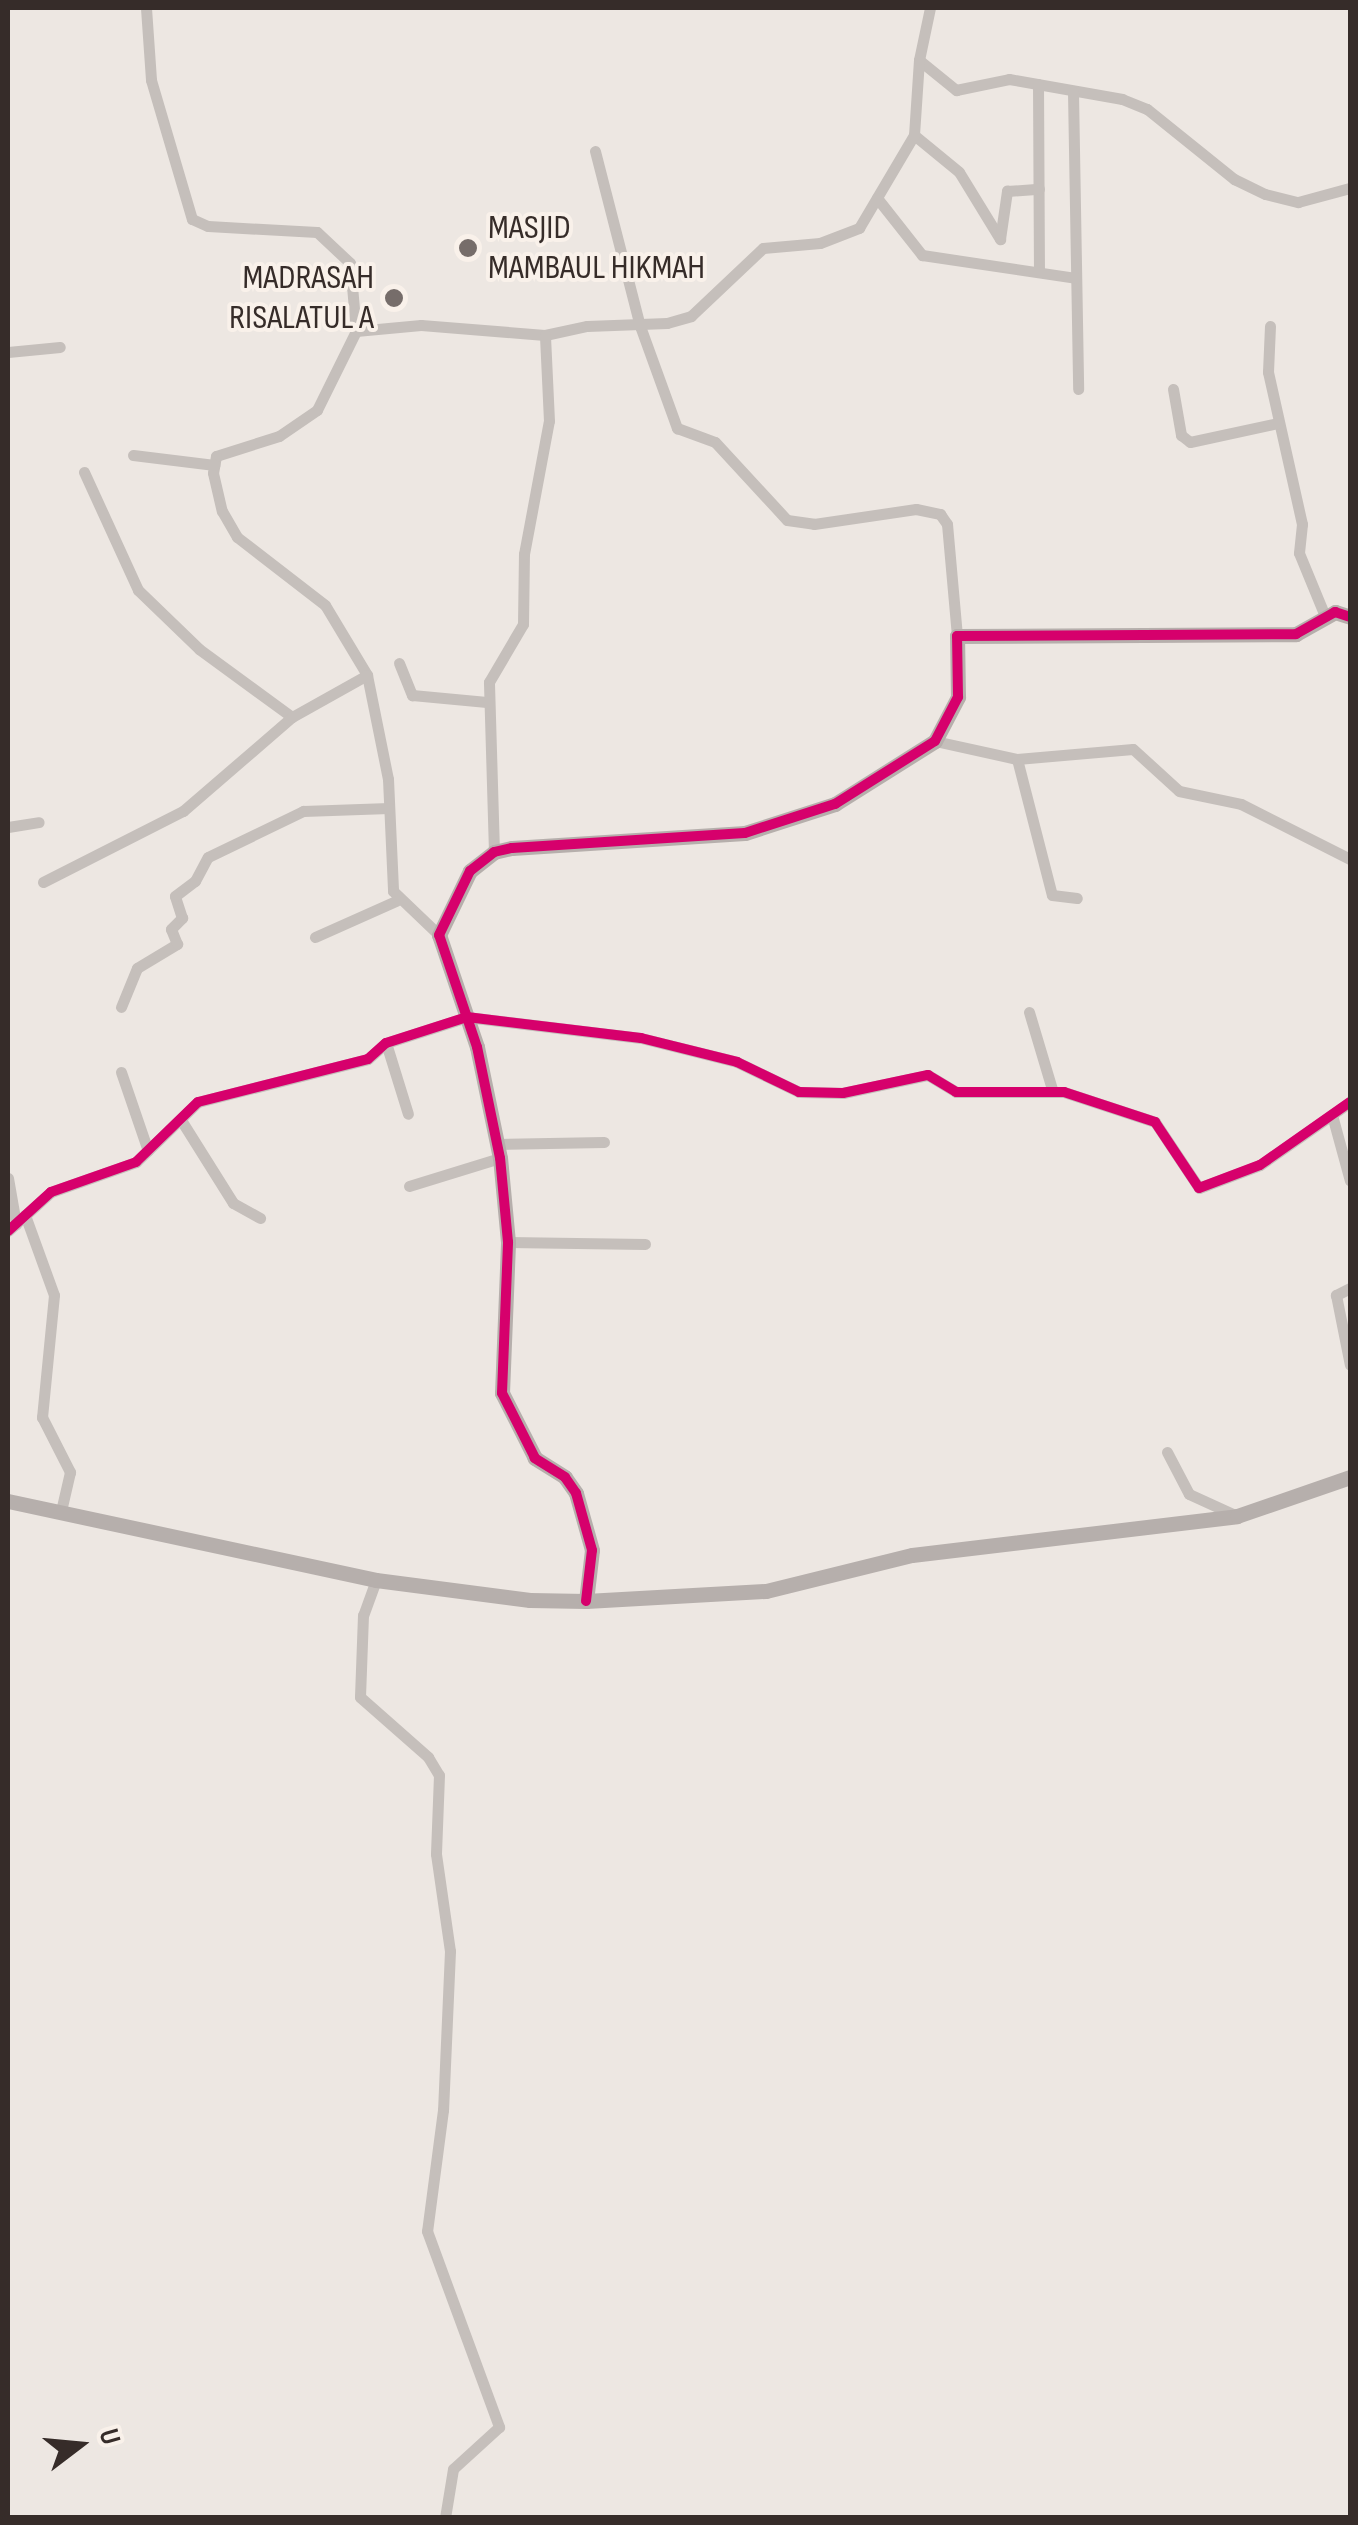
<!DOCTYPE html>
<html>
<head>
<meta charset="utf-8">
<style>
  body { margin:0 }
  #map { position:relative; width:1358px; height:2525px; overflow:hidden; background:#ede7e2; font-family:"Sofia Sans Condensed",sans-serif }
  div>[style] { position:absolute }
  .street>* { height:11px; margin:-5.5px; padding:0 5.5px; transform-origin:5.5px; border-radius:5.5px; background:#c5bfbb }
  .secondary>* { height:15px; margin:-7.5px; padding:0 7.5px; transform-origin:7.5px; border-radius:7.5px; background:#b6afac }
  .cycleway>* { height:10px; margin:-5px; padding:0 5px; transform-origin:5px; border-radius:5px; background:#d6006c }
  .dots>* { width:28px; height:28px; translate:-50% -50%; box-sizing:border-box; border:5px solid #f9f1ea; border-radius:50% }
  span { translate:-50% -50%; white-space:nowrap; text-align:center; line-height:1.15; -webkit-text-stroke:8px #f9f1ea; paint-order:stroke }
  .poi-label { font-size:35px; color:#362c29 }
  .left { translate:0 -50%; text-align:left }
  .right { translate:-100% -50%; text-align:right }
  .frame { position:absolute; inset:0; border:10px solid #362c29; pointer-events:none }
  .north { position:absolute; left:30px; top:2395px; width:100px; height:100px; -webkit-text-stroke:8px #f9f1ea; paint-order:stroke; rotate:74deg; font-size:28px; font-weight:700; line-height:40px; text-align:center; color:#362c29 }
  .north::after { content:''; display:block; margin:auto; width:35px; height:45px; background:#362c29; clip-path:polygon(50% 0,100% 100%,50% 72%,0 100%) }
</style>
</head>
<body>
<div id="map">
  <div class="street">
    <div style="left:146px;top:8px;width:72px;rotate:86deg"></div>
    <div style="left:151px;top:80px;width:145px;rotate:73.6deg"></div>
    <div style="left:192px;top:219px;width:17px;rotate:24deg"></div>
    <div style="left:208px;top:226px;width:109px;rotate:3.2deg"></div>
    <div style="left:317px;top:232px;width:45px;rotate:43.2deg"></div>
    <div style="left:350px;top:263px;width:68px;rotate:85deg"></div>
    <div style="left:356px;top:331px;width:88px;rotate:116.3deg"></div>
    <div style="left:317px;top:410px;width:46px;rotate:145.6deg"></div>
    <div style="left:279px;top:436px;width:66px;rotate:162.4deg"></div>
    <div style="left:216px;top:456px;width:17px;rotate:100deg"></div>
    <div style="left:213px;top:473px;width:39px;rotate:77deg"></div>
    <div style="left:222px;top:511px;width:30px;rotate:60deg"></div>
    <div style="left:237px;top:537px;width:111px;rotate:37.7deg"></div>
    <div style="left:325px;top:605px;width:82px;rotate:59deg"></div>
    <div style="left:367px;top:675px;width:106px;rotate:78.6deg"></div>
    <div style="left:388px;top:779px;width:112px;rotate:87.4deg"></div>
    <div style="left:393px;top:891px;width:64px;rotate:43.7deg"></div>
    <div style="left:919px;top:60px;width:48px;rotate:39deg"></div>
    <div style="left:956px;top:90px;width:54px;rotate:-11.7deg"></div>
    <div style="left:1009px;top:79px;width:115px;rotate:10deg"></div>
    <div style="left:1122px;top:99px;width:27px;rotate:22deg"></div>
    <div style="left:1147px;top:109px;width:112px;rotate:38.8deg"></div>
    <div style="left:1234px;top:179px;width:34px;rotate:26deg"></div>
    <div style="left:1265px;top:194px;width:34px;rotate:14deg"></div>
    <div style="left:1298px;top:202px;width:54px;rotate:-15.1deg"></div>
    <div style="left:1038px;top:84px;width:188px;rotate:89.7deg"></div>
    <div style="left:1073px;top:92px;width:297px;rotate:89deg"></div>
    <div style="left:914px;top:135px;width:58px;rotate:39.4deg"></div>
    <div style="left:959px;top:172px;width:79px;rotate:58.5deg"></div>
    <div style="left:1000px;top:239px;width:49px;rotate:-81.7deg"></div>
    <div style="left:1007px;top:191px;width:32px;rotate:-4deg"></div>
    <div style="left:595px;top:151px;width:181px;rotate:75.6deg"></div>
    <div style="left:640px;top:326px;width:109px;rotate:70.1deg"></div>
    <div style="left:677px;top:428px;width:40px;rotate:20.2deg"></div>
    <div style="left:715px;top:442px;width:106px;rotate:47.3deg"></div>
    <div style="left:787px;top:520px;width:27px;rotate:8deg"></div>
    <div style="left:814px;top:524px;width:103px;rotate:-8.4deg"></div>
    <div style="left:916px;top:509px;width:25px;rotate:12deg"></div>
    <div style="left:940px;top:514px;width:12px;rotate:55deg"></div>
    <div style="left:947px;top:524px;width:112px;rotate:84.9deg"></div>
    <div style="left:877px;top:198px;width:73px;rotate:51.7deg"></div>
    <div style="left:922px;top:255px;width:155px;rotate:8.5deg"></div>
    <div style="left:1270px;top:326px;width:46px;rotate:92.5deg"></div>
    <div style="left:1268px;top:372px;width:156px;rotate:77.4deg"></div>
    <div style="left:1302px;top:524px;width:29px;rotate:96deg"></div>
    <div style="left:1299px;top:553px;width:68px;rotate:67.6deg"></div>
    <div style="left:356px;top:331px;width:65px;rotate:-5.3deg"></div>
    <div style="left:421px;top:325px;width:124px;rotate:4.6deg"></div>
    <div style="left:545px;top:335px;width:43px;rotate:-12.1deg"></div>
    <div style="left:587px;top:326px;width:80px;rotate:-2.1deg"></div>
    <div style="left:667px;top:323px;width:25px;rotate:-16deg"></div>
    <div style="left:691px;top:316px;width:99px;rotate:-43.4deg"></div>
    <div style="left:763px;top:248px;width:57px;rotate:-5deg"></div>
    <div style="left:820px;top:243px;width:42px;rotate:-21deg"></div>
    <div style="left:859px;top:228px;width:108px;rotate:-59.4deg"></div>
    <div style="left:914px;top:135px;width:75px;rotate:-86.2deg"></div>
    <div style="left:919px;top:60px;width:53px;rotate:-78.1deg"></div>
    <div style="left:8px;top:352px;width:52px;rotate:-5.5deg"></div>
    <div style="left:1173px;top:389px;width:47px;rotate:80.1deg"></div>
    <div style="left:1181px;top:435px;width:11px;rotate:38deg"></div>
    <div style="left:1190px;top:442px;width:90px;rotate:-12.2deg"></div>
    <div style="left:133px;top:455px;width:82px;rotate:7deg"></div>
    <div style="left:84px;top:472px;width:130px;rotate:65.4deg"></div>
    <div style="left:138px;top:590px;width:85px;rotate:44deg"></div>
    <div style="left:199px;top:649px;width:115px;rotate:36.2deg"></div>
    <div style="left:399px;top:663px;width:35px;rotate:68deg"></div>
    <div style="left:412px;top:695px;width:75px;rotate:5.3deg"></div>
    <div style="left:935px;top:741px;width:84px;rotate:12.4deg"></div>
    <div style="left:1017px;top:759px;width:116px;rotate:-4.9deg"></div>
    <div style="left:1133px;top:749px;width:62px;rotate:42.4deg"></div>
    <div style="left:1179px;top:791px;width:63px;rotate:11.8deg"></div>
    <div style="left:1241px;top:804px;width:122px;rotate:26.8deg"></div>
    <div style="left:1017px;top:759px;width:140px;rotate:75.6deg"></div>
    <div style="left:1052px;top:895px;width:25px;rotate:7deg"></div>
    <div style="left:8px;top:827px;width:31px;rotate:-9deg"></div>
    <div style="left:494px;top:852px;width:170px;rotate:-91.7deg"></div>
    <div style="left:489px;top:682px;width:67px;rotate:-59.6deg"></div>
    <div style="left:523px;top:624px;width:70px;rotate:-89.2deg"></div>
    <div style="left:524px;top:554px;width:135px;rotate:-79.4deg"></div>
    <div style="left:549px;top:421px;width:86px;rotate:-92.7deg"></div>
    <div style="left:43px;top:882px;width:157px;rotate:-26.9deg"></div>
    <div style="left:183px;top:811px;width:144px;rotate:-40.8deg"></div>
    <div style="left:292px;top:717px;width:86px;rotate:-29.2deg"></div>
    <div style="left:315px;top:937px;width:89px;rotate:-24deg"></div>
    <div style="left:121px;top:1007px;width:42px;rotate:-67.7deg"></div>
    <div style="left:137px;top:968px;width:47px;rotate:-31deg"></div>
    <div style="left:177px;top:944px;width:16px;rotate:-112deg"></div>
    <div style="left:171px;top:929px;width:16px;rotate:-45deg"></div>
    <div style="left:182px;top:918px;width:23px;rotate:-108deg"></div>
    <div style="left:175px;top:896px;width:25px;rotate:-37deg"></div>
    <div style="left:195px;top:881px;width:27px;rotate:-62deg"></div>
    <div style="left:208px;top:857px;width:106px;rotate:-25.8deg"></div>
    <div style="left:303px;top:811px;width:86px;rotate:-2deg"></div>
    <div style="left:1029px;top:1012px;width:80px;rotate:73.4deg"></div>
    <div style="left:386px;top:1043px;width:74px;rotate:72.8deg"></div>
    <div style="left:121px;top:1072px;width:83px;rotate:71.1deg"></div>
    <div style="left:1332px;top:1115px;width:68px;rotate:74.7deg"></div>
    <div style="left:181px;top:1120px;width:98px;rotate:57.9deg"></div>
    <div style="left:233px;top:1203px;width:31px;rotate:29deg"></div>
    <div style="left:496px;top:1144px;width:108px;rotate:-1.1deg"></div>
    <div style="left:8px;top:1178px;width:47px;rotate:80.1deg"></div>
    <div style="left:409px;top:1186px;width:95px;rotate:-17.1deg"></div>
    <div style="left:25px;top:1215px;width:85px;rotate:70.1deg"></div>
    <div style="left:54px;top:1295px;width:123px;rotate:95.6deg"></div>
    <div style="left:42px;top:1417px;width:62px;rotate:63deg"></div>
    <div style="left:70px;top:1472px;width:40px;rotate:103deg"></div>
    <div style="left:8px;top:1231px;width:58px;rotate:-42.2deg"></div>
    <div style="left:51px;top:1192px;width:90px;rotate:-19.4deg"></div>
    <div style="left:136px;top:1162px;width:86px;rotate:-44.1deg"></div>
    <div style="left:198px;top:1102px;width:175px;rotate:-14.2deg"></div>
    <div style="left:368px;top:1059px;width:24px;rotate:-42deg"></div>
    <div style="left:386px;top:1043px;width:85px;rotate:-17.8deg"></div>
    <div style="left:467px;top:1017px;width:175px;rotate:6.9deg"></div>
    <div style="left:641px;top:1038px;width:99px;rotate:14deg"></div>
    <div style="left:737px;top:1062px;width:69px;rotate:25.8deg"></div>
    <div style="left:799px;top:1092px;width:44px;rotate:1.3deg"></div>
    <div style="left:843px;top:1093px;width:87px;rotate:-12deg"></div>
    <div style="left:928px;top:1075px;width:33px;rotate:31deg"></div>
    <div style="left:956px;top:1092px;width:108px"></div>
    <div style="left:1064px;top:1092px;width:96px;rotate:18.2deg"></div>
    <div style="left:1155px;top:1122px;width:79px;rotate:56.3deg"></div>
    <div style="left:1199px;top:1188px;width:65px;rotate:-20.7deg"></div>
    <div style="left:1260px;top:1165px;width:110px;rotate:-35deg"></div>
    <div style="left:508px;top:1242px;width:137px;rotate:0.8deg"></div>
    <div style="left:1350px;top:1288px;width:16px;rotate:153deg"></div>
    <div style="left:1336px;top:1295px;width:71px;rotate:78.7deg"></div>
    <div style="left:1167px;top:1452px;width:47px;rotate:62.4deg"></div>
    <div style="left:1189px;top:1494px;width:53px;rotate:24.6deg"></div>
    <div style="left:376px;top:1580px;width:37px;rotate:110deg"></div>
    <div style="left:363px;top:1615px;width:82px;rotate:92.1deg"></div>
    <div style="left:360px;top:1697px;width:91px;rotate:41.4deg"></div>
    <div style="left:428px;top:1757px;width:21px;rotate:59deg"></div>
    <div style="left:439px;top:1775px;width:79px;rotate:92.2deg"></div>
    <div style="left:436px;top:1854px;width:98px;rotate:81.8deg"></div>
    <div style="left:450px;top:1951px;width:159px;rotate:92.5deg"></div>
    <div style="left:443px;top:2110px;width:122px;rotate:97.5deg"></div>
    <div style="left:427px;top:2231px;width:209px;rotate:69.8deg"></div>
    <div style="left:499px;top:2427px;width:62px;rotate:137.6deg"></div>
    <div style="left:453px;top:2469px;width:50px;rotate:99.3deg"></div>
  </div>
  <div class="secondary">
    <div style="left:8px;top:1501px;width:376px;rotate:12.1deg"></div>
    <div style="left:376px;top:1580px;width:155px;rotate:7.4deg"></div>
    <div style="left:530px;top:1600px;width:56px;rotate:1deg"></div>
    <div style="left:586px;top:1601px;width:180px;rotate:-3.2deg"></div>
    <div style="left:766px;top:1591px;width:150px;rotate:-13.9deg"></div>
    <div style="left:912px;top:1555px;width:327px;rotate:-6.8deg"></div>
    <div style="left:1237px;top:1516px;width:120px;rotate:-19deg"></div>
    <div style="left:586px;top:1601px;width:51px;rotate:-83.3deg"></div>
    <div style="left:592px;top:1550px;width:59px;rotate:-105.7deg"></div>
    <div style="left:576px;top:1493px;width:19px;rotate:-125deg"></div>
    <div style="left:565px;top:1477px;width:36px;rotate:-148deg"></div>
    <div style="left:535px;top:1458px;width:73px;rotate:-116.9deg"></div>
    <div style="left:502px;top:1393px;width:151px;rotate:-87.7deg"></div>
    <div style="left:508px;top:1242px;width:84px;rotate:-95.4deg"></div>
    <div style="left:500px;top:1158px;width:113px;rotate:-101.7deg"></div>
    <div style="left:477px;top:1047px;width:118px;rotate:-108.7deg"></div>
    <div style="left:439px;top:935px;width:71px;rotate:-64.2deg"></div>
    <div style="left:470px;top:871px;width:31px;rotate:-38deg"></div>
    <div style="left:494px;top:852px;width:18px;rotate:-13deg"></div>
    <div style="left:512px;top:848px;width:233px;rotate:-3.7deg"></div>
    <div style="left:745px;top:833px;width:95px;rotate:-17.9deg"></div>
    <div style="left:835px;top:804px;width:118px;rotate:-32.2deg"></div>
    <div style="left:935px;top:741px;width:50px;rotate:-62.4deg"></div>
    <div style="left:958px;top:697px;width:61px;rotate:-90.9deg"></div>
    <div style="left:957px;top:636px;width:339px;rotate:-0.3deg"></div>
    <div style="left:1296px;top:634px;width:45px;rotate:-29.4deg"></div>
    <div style="left:1335px;top:612px;width:16px;rotate:18deg"></div>
  </div>
  <div class="cycleway">
    <div style="left:8px;top:1231px;width:58px;rotate:-42.2deg"></div>
    <div style="left:51px;top:1192px;width:90px;rotate:-19.4deg"></div>
    <div style="left:136px;top:1162px;width:86px;rotate:-44.1deg"></div>
    <div style="left:198px;top:1102px;width:175px;rotate:-14.2deg"></div>
    <div style="left:368px;top:1059px;width:24px;rotate:-42deg"></div>
    <div style="left:386px;top:1043px;width:85px;rotate:-17.8deg"></div>
    <div style="left:467px;top:1017px;width:175px;rotate:6.9deg"></div>
    <div style="left:641px;top:1038px;width:99px;rotate:14deg"></div>
    <div style="left:737px;top:1062px;width:69px;rotate:25.8deg"></div>
    <div style="left:799px;top:1092px;width:44px;rotate:1.3deg"></div>
    <div style="left:843px;top:1093px;width:87px;rotate:-12deg"></div>
    <div style="left:928px;top:1075px;width:33px;rotate:31deg"></div>
    <div style="left:956px;top:1092px;width:108px"></div>
    <div style="left:1064px;top:1092px;width:96px;rotate:18.2deg"></div>
    <div style="left:1155px;top:1122px;width:79px;rotate:56.3deg"></div>
    <div style="left:1199px;top:1188px;width:65px;rotate:-20.7deg"></div>
    <div style="left:1260px;top:1165px;width:110px;rotate:-35deg"></div>
    <div style="left:586px;top:1601px;width:51px;rotate:-83.3deg"></div>
    <div style="left:592px;top:1550px;width:59px;rotate:-105.7deg"></div>
    <div style="left:576px;top:1493px;width:19px;rotate:-125deg"></div>
    <div style="left:565px;top:1477px;width:36px;rotate:-148deg"></div>
    <div style="left:535px;top:1458px;width:73px;rotate:-116.9deg"></div>
    <div style="left:502px;top:1393px;width:151px;rotate:-87.7deg"></div>
    <div style="left:508px;top:1242px;width:84px;rotate:-95.4deg"></div>
    <div style="left:500px;top:1158px;width:113px;rotate:-101.7deg"></div>
    <div style="left:477px;top:1047px;width:118px;rotate:-108.7deg"></div>
    <div style="left:439px;top:935px;width:71px;rotate:-64.2deg"></div>
    <div style="left:470px;top:871px;width:31px;rotate:-38deg"></div>
    <div style="left:494px;top:852px;width:18px;rotate:-13deg"></div>
    <div style="left:512px;top:848px;width:233px;rotate:-3.7deg"></div>
    <div style="left:745px;top:833px;width:95px;rotate:-17.9deg"></div>
    <div style="left:835px;top:804px;width:118px;rotate:-32.2deg"></div>
    <div style="left:935px;top:741px;width:50px;rotate:-62.4deg"></div>
    <div style="left:958px;top:697px;width:61px;rotate:-90.9deg"></div>
    <div style="left:957px;top:636px;width:339px;rotate:-0.3deg"></div>
    <div style="left:1296px;top:634px;width:45px;rotate:-29.4deg"></div>
    <div style="left:1335px;top:612px;width:16px;rotate:18deg"></div>
  </div>
  <div class="dots">
    <div style="left:468px;top:248px;background:#766d6a"></div>
    <div style="left:394px;top:298px;background:#766d6a"></div>
  </div>
  <div class="poi-label">
    <span class="left" style="left:488px;top:248px">MASJID<br>MAMBAUL HIKMAH</span>
    <span class="right" style="left:374px;top:298px">MADRASAH<br>RISALATUL A</span>
  </div>
  <div class="frame"></div>
  <div class="north">U</div>
</div>
</body>
</html>
